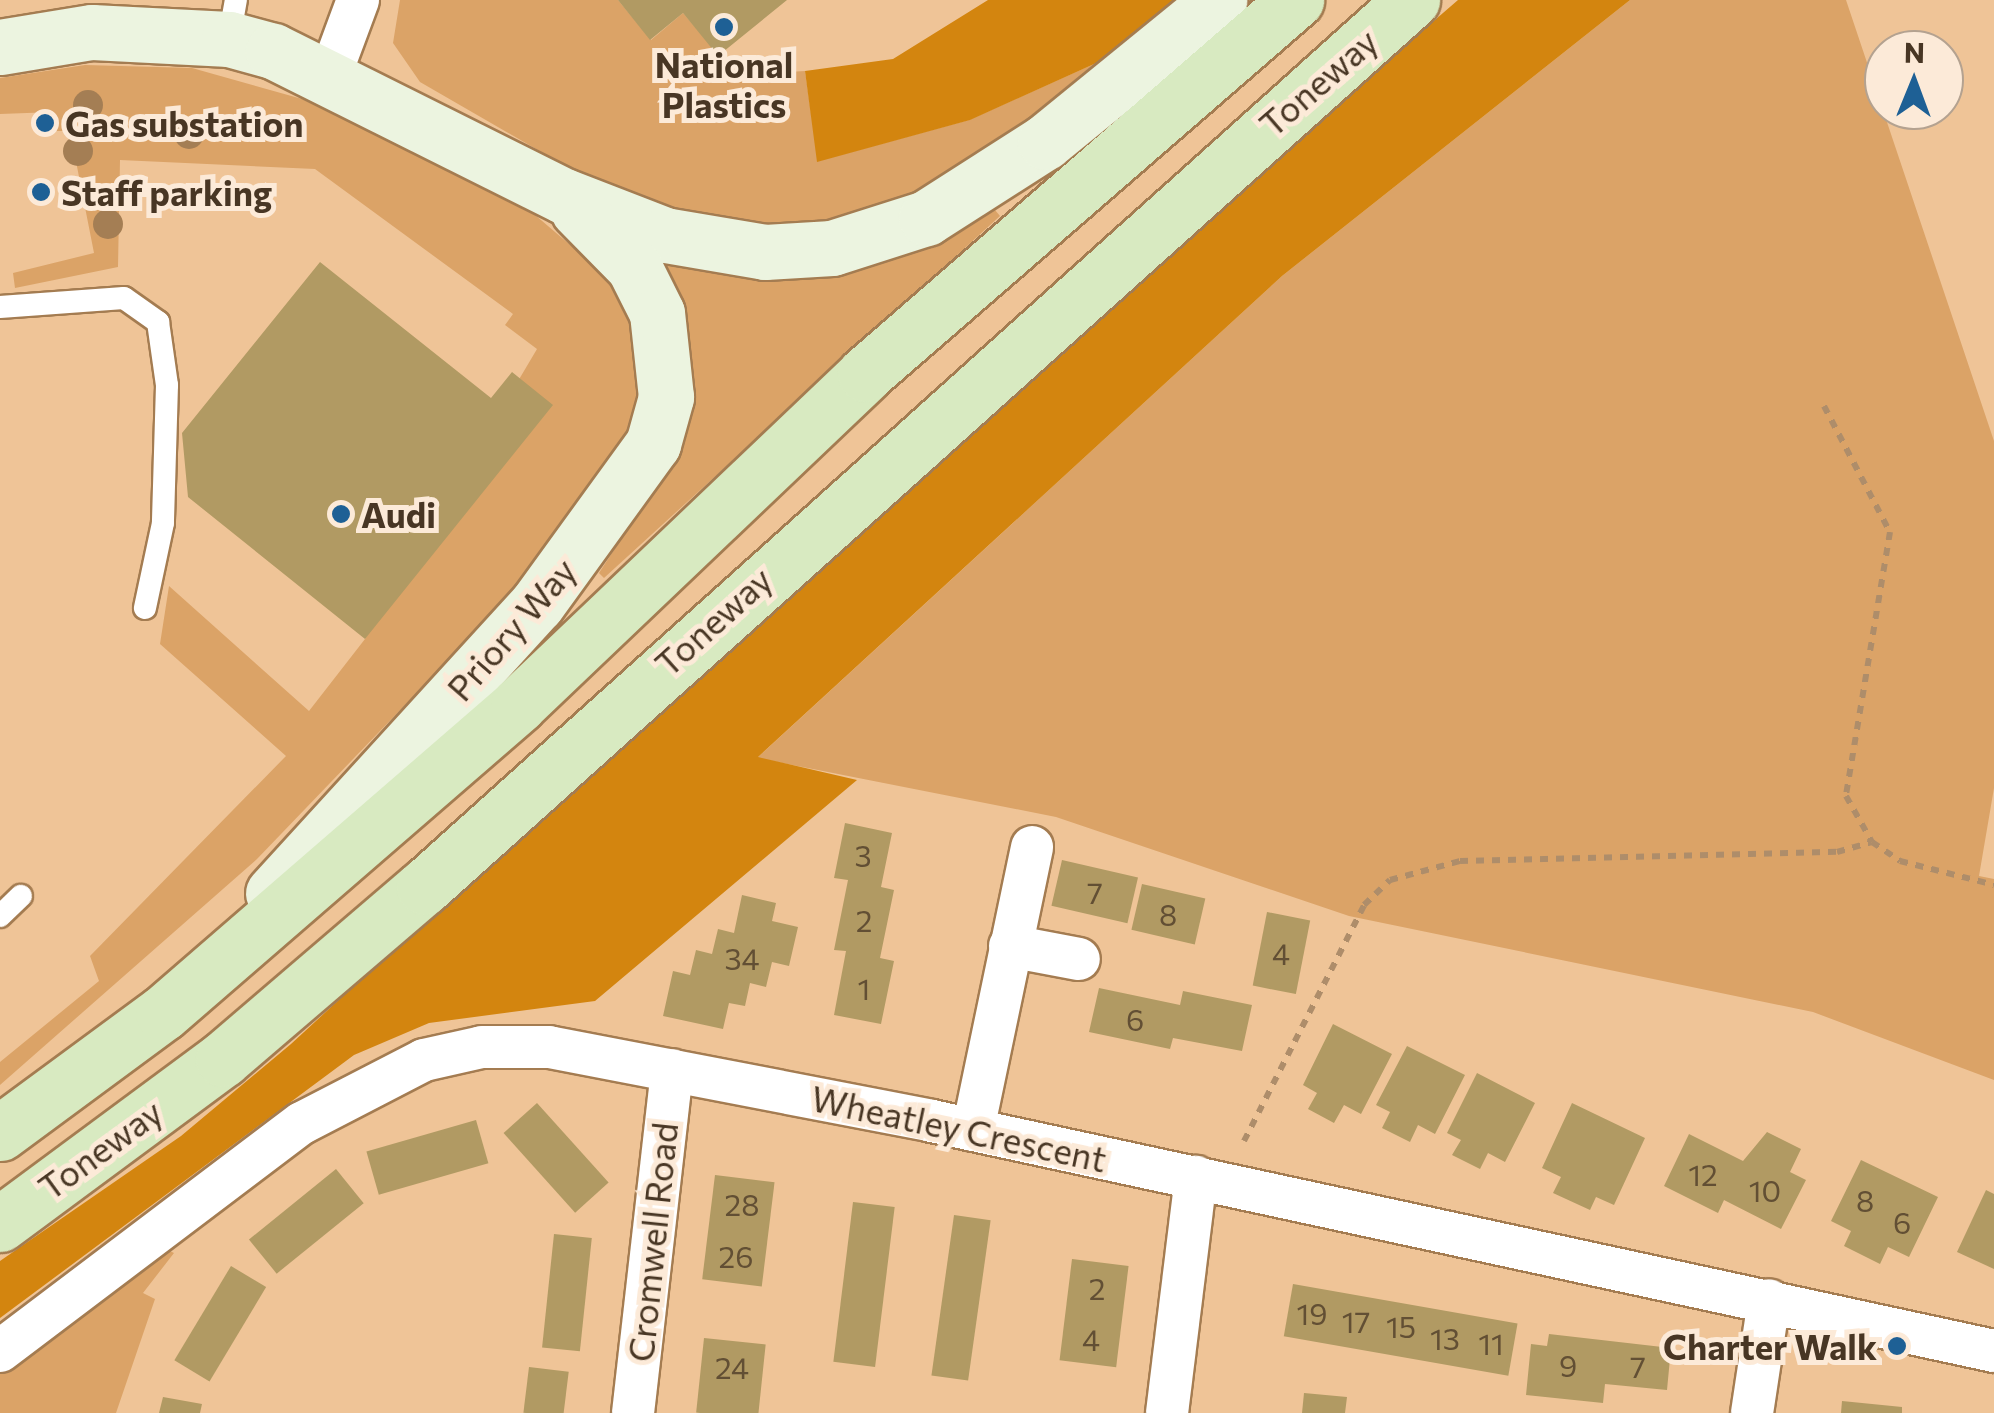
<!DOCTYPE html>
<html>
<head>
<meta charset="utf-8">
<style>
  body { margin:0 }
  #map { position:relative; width:1994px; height:1413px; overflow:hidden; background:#efc497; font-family:Commissioner,sans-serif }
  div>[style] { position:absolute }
  .green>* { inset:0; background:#dba367 }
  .forest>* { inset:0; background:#d3850f }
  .building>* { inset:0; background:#b19a63; transform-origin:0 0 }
  .path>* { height:6px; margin-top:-3px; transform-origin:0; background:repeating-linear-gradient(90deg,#ae8d6a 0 8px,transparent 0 16px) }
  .roads { filter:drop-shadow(2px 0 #a47c51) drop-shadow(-2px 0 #a47c51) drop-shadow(0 2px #a47c51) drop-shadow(0 -2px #a47c51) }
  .lane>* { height:22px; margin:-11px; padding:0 11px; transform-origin:11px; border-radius:11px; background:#fff }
  .street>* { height:42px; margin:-21px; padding:0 21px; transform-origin:21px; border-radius:21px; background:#fff }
  .secondary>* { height:55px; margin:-27.5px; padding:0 27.5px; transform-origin:27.5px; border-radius:27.5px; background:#ecf4e0 }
  .primary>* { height:55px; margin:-27.5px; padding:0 27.5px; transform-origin:27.5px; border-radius:27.5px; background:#d8eac1 }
  .trees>* { width:30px; height:30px; margin:-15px; border-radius:50%; background:#a47e54 }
  .dots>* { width:28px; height:28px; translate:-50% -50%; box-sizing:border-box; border:5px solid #fcead8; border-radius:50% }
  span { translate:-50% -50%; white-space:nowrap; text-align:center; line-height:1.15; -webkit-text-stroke:10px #fcead8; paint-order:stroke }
  .number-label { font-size:30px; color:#624f34 }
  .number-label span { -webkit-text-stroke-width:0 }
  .poi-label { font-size:35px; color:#483624; font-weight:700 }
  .left { translate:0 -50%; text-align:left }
  .right { translate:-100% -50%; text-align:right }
  .street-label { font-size:35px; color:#483624 }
  .north { position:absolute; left:1864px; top:30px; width:100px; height:100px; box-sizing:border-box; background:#fcead8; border:2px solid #b4a290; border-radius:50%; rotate:1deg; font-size:28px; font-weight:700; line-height:40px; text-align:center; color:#483624 }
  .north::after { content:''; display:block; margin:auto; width:35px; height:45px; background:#1e6095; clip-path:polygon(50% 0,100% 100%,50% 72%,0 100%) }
</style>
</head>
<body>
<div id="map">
  <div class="green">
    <div style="clip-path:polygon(400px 0,618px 0,651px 40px,683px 13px,736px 75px,805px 71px,818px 161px,969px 120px,1125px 50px,923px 198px,800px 229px,716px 224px,576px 172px,420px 82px,393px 43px)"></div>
    <div style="clip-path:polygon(1630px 0,1846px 0,1994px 441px,1994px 788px,1979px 876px,1994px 879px,1994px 1080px,1813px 1012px,1349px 916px,1056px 817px,757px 758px,1282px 276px)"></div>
    <div style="clip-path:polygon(85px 65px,192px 68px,327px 106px,521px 203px,616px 284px,646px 358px,637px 425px,576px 527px,257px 859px,0 1085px,0 1062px,99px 981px,90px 956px,286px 756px,160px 644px,169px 586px,309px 711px,365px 639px,537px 349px,505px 325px,513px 314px,315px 169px,120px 160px,118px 267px,15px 288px,13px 273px,94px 253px,70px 131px,54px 131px,54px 112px,0 114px,0 78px)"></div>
    <div style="clip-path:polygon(995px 210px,1000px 216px,604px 578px,599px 573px,683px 444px,692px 394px,683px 311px,657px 257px,931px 245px)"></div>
    <div style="clip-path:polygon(164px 1248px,174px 1253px,143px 1293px,155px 1299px,116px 1413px,0 1413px,0 1369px)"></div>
  </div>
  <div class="forest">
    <div style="clip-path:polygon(988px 0,1186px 0,1125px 50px,970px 120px,817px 162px,805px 71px,893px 59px)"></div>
    <div style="clip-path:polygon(1458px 0,1630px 0,1282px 276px,758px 757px,857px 780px,595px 1001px,429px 1023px,354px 1055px,0 1318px,0 1261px,181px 1136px,291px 1044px,779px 594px,854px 541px,1108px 303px)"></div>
  </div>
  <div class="building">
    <div style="clip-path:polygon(618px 0,787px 0,718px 56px,683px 13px,650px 40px)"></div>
    <div style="left:37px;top:115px;width:17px;height:15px;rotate:3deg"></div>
    <div style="clip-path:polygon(320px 262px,491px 398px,512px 372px,553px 405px,365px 639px,188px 497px,182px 433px)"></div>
    <div style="clip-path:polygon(845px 823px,892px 833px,881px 887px,894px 890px,880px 958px,894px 961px,881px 1024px,834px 1015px,846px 951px,834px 950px,848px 880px,834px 878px)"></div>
    <div style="left:1062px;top:860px;width:78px;height:47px;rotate:13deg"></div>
    <div style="left:1142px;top:884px;width:65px;height:47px;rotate:13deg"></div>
    <div style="clip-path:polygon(742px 895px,776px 903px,772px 921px,798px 927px,789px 966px,772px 962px,766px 987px,750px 983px,745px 1006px,729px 1003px,723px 1029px,663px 1016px,673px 971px,690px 975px,696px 950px,712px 954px,718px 929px,734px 933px)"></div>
    <div style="left:1267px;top:912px;width:44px;height:75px;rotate:11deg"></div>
    <div style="clip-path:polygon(1099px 988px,1180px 1005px,1183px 991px,1252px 1005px,1242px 1051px,1173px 1038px,1170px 1049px,1089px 1032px)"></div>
    <div style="clip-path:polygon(1333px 1024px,1392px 1054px,1361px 1114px,1344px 1105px,1334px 1123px,1308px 1109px,1317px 1093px,1303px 1085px)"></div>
    <div style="clip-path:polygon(1407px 1046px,1465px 1075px,1435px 1134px,1418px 1125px,1410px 1142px,1382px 1128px,1390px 1112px,1376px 1105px)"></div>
    <div style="clip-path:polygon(1477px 1073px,1535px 1103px,1505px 1162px,1488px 1153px,1480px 1169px,1452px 1155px,1461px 1140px,1447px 1133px)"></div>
    <div style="left:537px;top:1103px;width:107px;height:45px;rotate:48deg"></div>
    <div style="clip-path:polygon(1572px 1103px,1645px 1138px,1614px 1205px,1596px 1197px,1590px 1210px,1553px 1193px,1561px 1177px,1542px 1168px)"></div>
    <div style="left:476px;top:1120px;width:45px;height:114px;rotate:74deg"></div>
    <div style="clip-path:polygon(1767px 1132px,1801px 1149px,1790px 1172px,1806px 1180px,1781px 1229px,1724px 1200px,1718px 1213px,1664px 1186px,1689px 1134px,1743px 1161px)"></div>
    <div style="clip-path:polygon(1861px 1160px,1938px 1197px,1909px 1257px,1888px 1247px,1880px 1264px,1844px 1246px,1851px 1231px,1831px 1221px)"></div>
    <div style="left:336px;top:1169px;width:44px;height:112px;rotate:51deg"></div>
    <div style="left:715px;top:1175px;width:60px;height:105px;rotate:7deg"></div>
    <div style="clip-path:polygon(1986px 1190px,1994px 1194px,1994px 1269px,1957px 1252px)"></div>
    <div style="left:853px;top:1202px;width:42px;height:161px;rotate:7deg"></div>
    <div style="left:954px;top:1215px;width:37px;height:162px;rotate:8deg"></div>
    <div style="left:554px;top:1234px;width:38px;height:114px;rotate:6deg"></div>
    <div style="left:1072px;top:1259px;width:57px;height:102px;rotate:7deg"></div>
    <div style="left:231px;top:1266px;width:41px;height:110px;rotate:31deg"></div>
    <div style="left:1293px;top:1284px;width:228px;height:53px;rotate:10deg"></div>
    <div style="clip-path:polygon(1549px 1334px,1671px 1348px,1667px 1390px,1605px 1384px,1603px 1403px,1526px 1395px,1531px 1344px,1547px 1346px)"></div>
    <div style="left:704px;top:1338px;width:62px;height:75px;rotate:6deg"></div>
    <div style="left:529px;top:1367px;width:40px;height:46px;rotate:7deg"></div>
    <div style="clip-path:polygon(1304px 1393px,1347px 1397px,1345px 1413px,1302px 1413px)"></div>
    <div style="clip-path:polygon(163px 1397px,202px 1404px,200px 1413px,159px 1413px)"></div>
    <div style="clip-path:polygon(1842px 1401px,1902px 1407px,1902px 1413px,1841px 1413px)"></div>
  </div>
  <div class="path">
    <div style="left:1824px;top:406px;width:142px;rotate:62.4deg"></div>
    <div style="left:1890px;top:532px;width:268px;rotate:99.5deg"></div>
    <div style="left:1846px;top:796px;width:53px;rotate:60.5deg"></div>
    <div style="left:1872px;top:842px;width:34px;rotate:34deg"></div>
    <div style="left:1900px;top:861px;width:97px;rotate:14.3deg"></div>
    <div style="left:1244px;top:1141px;width:265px;rotate:-63deg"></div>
    <div style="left:1364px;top:905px;width:36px;rotate:-44deg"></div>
    <div style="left:1390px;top:880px;width:73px;rotate:-15.2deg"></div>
    <div style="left:1460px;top:861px;width:377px;rotate:-1.4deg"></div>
    <div style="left:1837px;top:852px;width:36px;rotate:-16deg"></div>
  </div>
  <div class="roads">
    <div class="lane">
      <div style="left:229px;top:39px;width:40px;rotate:-80deg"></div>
      <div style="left:0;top:307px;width:124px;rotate:-4.2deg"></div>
      <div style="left:124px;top:298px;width:42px;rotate:35.2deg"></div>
      <div style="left:158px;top:322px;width:64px;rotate:81.9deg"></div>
      <div style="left:167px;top:385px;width:138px;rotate:91.7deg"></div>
      <div style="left:163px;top:523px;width:87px;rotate:102deg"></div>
      <div style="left:0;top:916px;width:29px;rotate:-44deg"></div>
    </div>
    <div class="street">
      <div style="left:331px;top:73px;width:78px;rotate:-69.7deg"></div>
      <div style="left:1010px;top:946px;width:70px;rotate:10.7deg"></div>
      <div style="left:973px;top:1130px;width:289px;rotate:-78.2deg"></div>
      <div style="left:0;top:1351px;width:378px;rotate:-37.1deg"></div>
      <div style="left:302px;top:1123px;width:137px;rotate:-27.3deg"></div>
      <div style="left:424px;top:1060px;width:59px;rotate:-12.6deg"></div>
      <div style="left:482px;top:1047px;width:67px"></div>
      <div style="left:549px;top:1047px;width:390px;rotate:10.9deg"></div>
      <div style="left:932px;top:1121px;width:1087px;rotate:12.22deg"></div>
      <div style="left:633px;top:1413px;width:345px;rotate:-83.5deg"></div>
      <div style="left:1167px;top:1413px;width:238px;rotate:-83deg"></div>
      <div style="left:1752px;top:1413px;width:114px;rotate:-81.4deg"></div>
    </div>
    <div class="secondary">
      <div style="left:0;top:47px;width:93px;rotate:-9.3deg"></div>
      <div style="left:92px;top:32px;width:137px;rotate:2.9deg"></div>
      <div style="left:229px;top:39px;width:46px;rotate:15.3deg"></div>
      <div style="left:273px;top:51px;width:325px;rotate:26.5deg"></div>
      <div style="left:564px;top:196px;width:108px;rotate:21.1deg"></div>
      <div style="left:665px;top:235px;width:101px;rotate:9.6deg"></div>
      <div style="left:765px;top:252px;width:67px;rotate:-3.4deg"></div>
      <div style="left:832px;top:248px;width:99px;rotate:-17.7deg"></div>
      <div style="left:926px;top:218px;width:141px;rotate:-32.6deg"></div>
      <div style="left:1045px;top:142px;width:225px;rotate:-39.2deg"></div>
      <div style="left:273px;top:893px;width:391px;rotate:-47.6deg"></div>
      <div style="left:537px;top:604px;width:198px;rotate:-54.1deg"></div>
      <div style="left:653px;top:444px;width:49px;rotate:-74.5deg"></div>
      <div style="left:666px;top:397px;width:84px;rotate:-96.1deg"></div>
      <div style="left:657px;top:313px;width:51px;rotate:-116.6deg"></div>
      <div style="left:634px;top:267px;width:80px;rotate:-134.5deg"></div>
    </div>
    <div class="primary">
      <div style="left:0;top:1133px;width:202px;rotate:-36.4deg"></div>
      <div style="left:163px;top:1013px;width:470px;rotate:-40.9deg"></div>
      <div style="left:518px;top:705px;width:480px;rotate:-43.6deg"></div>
      <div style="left:865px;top:374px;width:571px;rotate:-40.95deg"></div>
      <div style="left:0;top:1224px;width:277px;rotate:-36.5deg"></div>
      <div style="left:223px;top:1059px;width:265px;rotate:-40.6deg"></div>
      <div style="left:424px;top:887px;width:1328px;rotate:-41.92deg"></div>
    </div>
  </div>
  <div class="trees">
    <div style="left:88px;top:105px"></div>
    <div style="left:189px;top:134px"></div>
    <div style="left:78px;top:151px"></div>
    <div style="left:108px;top:224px"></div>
  </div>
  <div class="dots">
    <div style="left:724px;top:27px;background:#1e6095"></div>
    <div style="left:45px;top:123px;background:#1e6095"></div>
    <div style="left:41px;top:192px;background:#1e6095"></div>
    <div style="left:341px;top:514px;background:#1e6095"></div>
    <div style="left:1897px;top:1346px;background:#1e6095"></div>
  </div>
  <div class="number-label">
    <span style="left:863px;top:855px">3</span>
    <span style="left:1095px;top:892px">7</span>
    <span style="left:1168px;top:914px">8</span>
    <span style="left:864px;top:920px">2</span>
    <span style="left:1281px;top:953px">4</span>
    <span style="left:742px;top:958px">34</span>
    <span style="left:864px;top:988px">1</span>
    <span style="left:1135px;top:1019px">6</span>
    <span style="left:1703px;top:1174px">12</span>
    <span style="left:1765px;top:1190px">10</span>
    <span style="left:1865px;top:1200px">8</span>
    <span style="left:742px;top:1204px">28</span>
    <span style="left:1902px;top:1222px">6</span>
    <span style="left:736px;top:1256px">26</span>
    <span style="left:1097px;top:1288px">2</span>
    <span style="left:1312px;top:1313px">19</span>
    <span style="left:1356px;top:1321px">17</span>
    <span style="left:1401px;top:1326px">15</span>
    <span style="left:1445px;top:1338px">13</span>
    <span style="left:1091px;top:1339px">4</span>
    <span style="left:1491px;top:1343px">11</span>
    <span style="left:1568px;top:1365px">9</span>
    <span style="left:1638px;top:1366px">7</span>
    <span style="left:732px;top:1367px">24</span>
  </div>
  <div class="poi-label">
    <span style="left:724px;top:84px">National<br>Plastics</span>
    <span class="left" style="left:65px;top:123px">Gas substation</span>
    <span class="left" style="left:61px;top:192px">Staff parking</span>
    <span class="left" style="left:361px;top:514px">Audi</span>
    <span class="right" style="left:1877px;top:1346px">Charter Walk</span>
  </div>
  <div class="street-label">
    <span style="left:1318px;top:82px;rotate:-41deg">Toneway</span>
    <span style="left:713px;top:621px;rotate:-42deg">Toneway</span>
    <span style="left:511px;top:629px;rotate:-49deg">Priory Way</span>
    <span style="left:959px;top:1128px;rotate:12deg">Wheatley Crescent</span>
    <span style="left:100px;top:1149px;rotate:-36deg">Toneway</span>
    <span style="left:652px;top:1242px;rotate:-84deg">Cromwell Road</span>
  </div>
  <div class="north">N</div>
</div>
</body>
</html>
